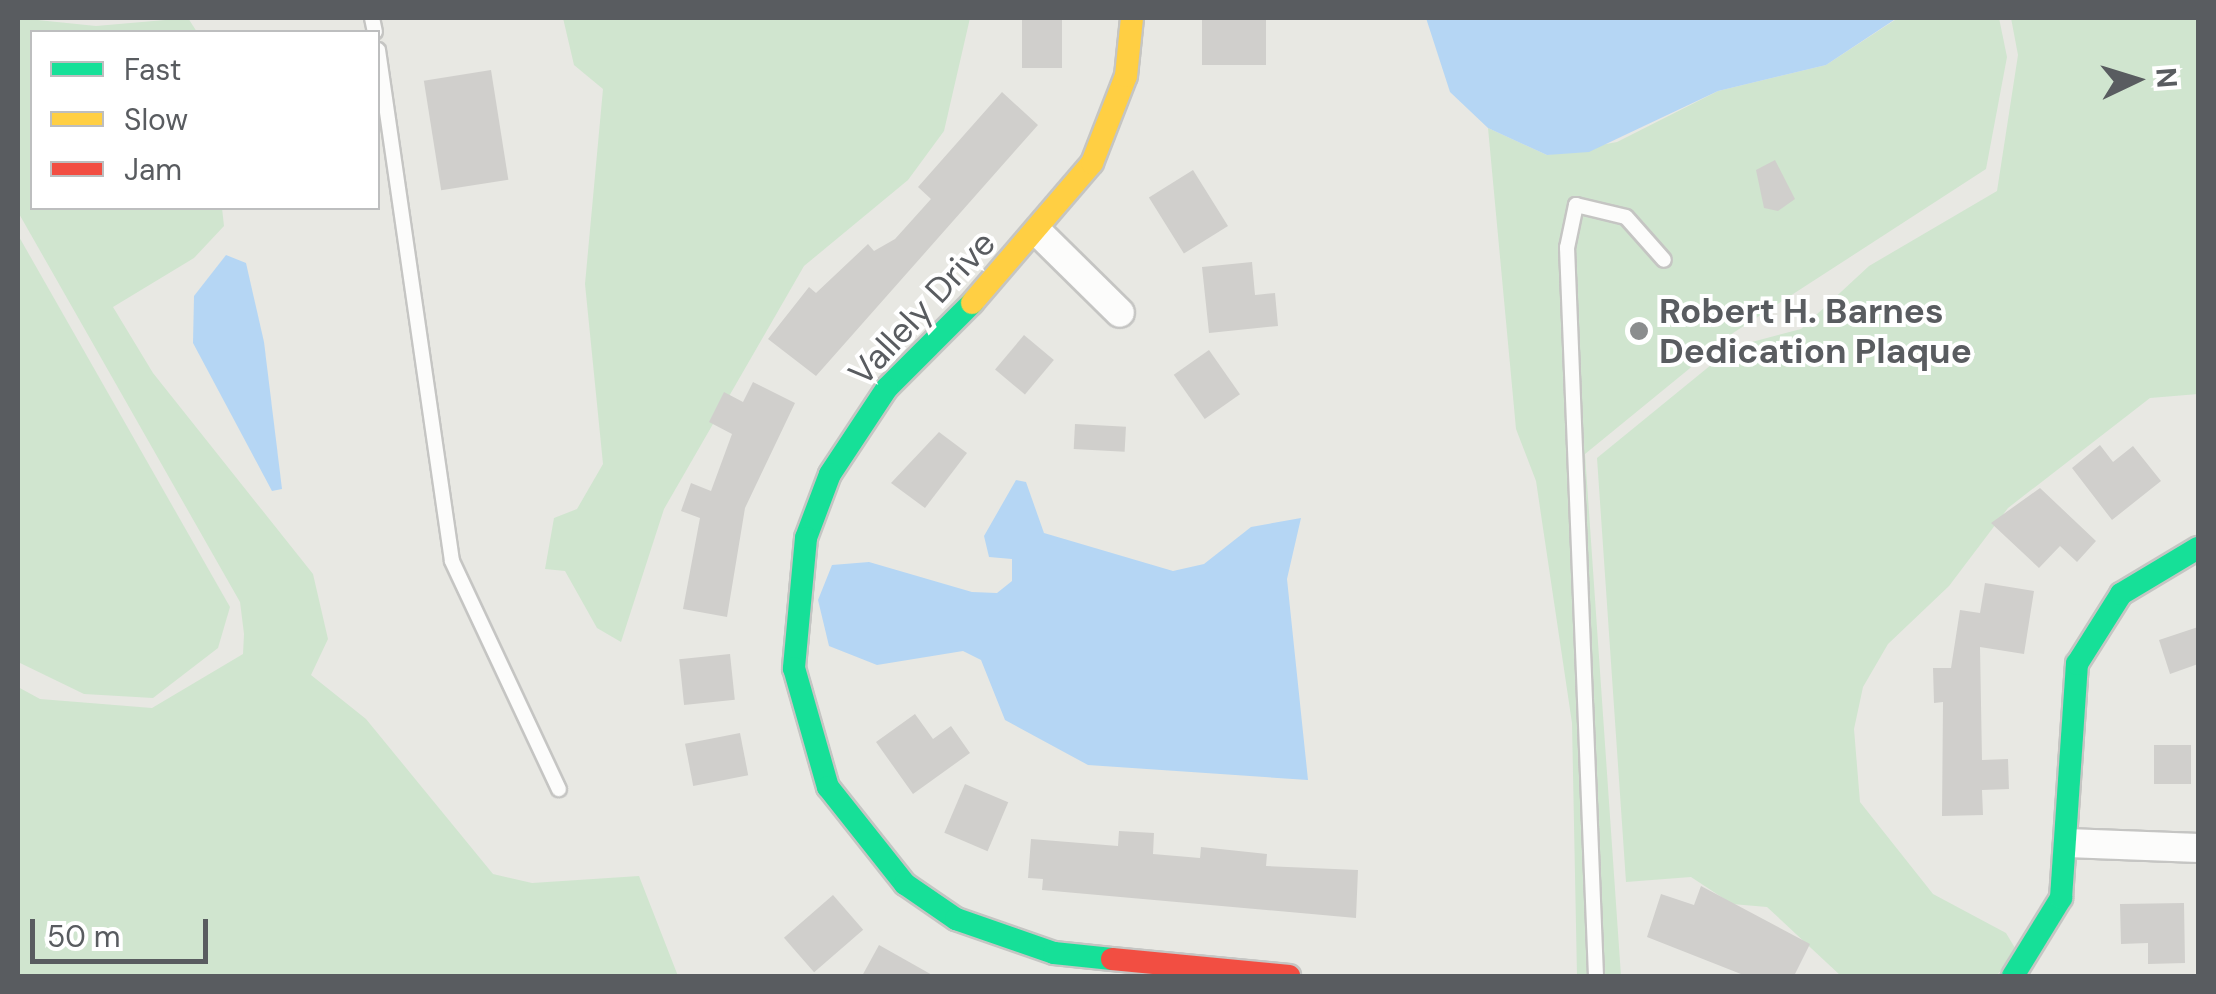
<!DOCTYPE html>
<html>
<head>
<meta charset="utf-8">
<style>
  body { margin:0 }
  #map { position:relative; width:2216px; height:994px; overflow:hidden; background:#e8e8e3; font-family:"DM Sans",sans-serif }
  div>[style] { position:absolute }
  .green>* { inset:0; background:#d0e5cf }
  .water>* { inset:0; background:#b5d6f4 }
  .building>* { inset:0; background:#d0cfcc; transform-origin:0 0 }
  .roads { filter:drop-shadow(2px 0 #c5c5c3) drop-shadow(-2px 0 #c5c5c3) drop-shadow(0 2px #c5c5c3) drop-shadow(0 -2px #c5c5c3) }
  .lane>* { height:14px; margin:-7px; padding:0 7px; transform-origin:7px; border-radius:7px; background:#fcfcfb }
  .street>* { height:28px; margin:-14px; padding:0 14px; transform-origin:14px; border-radius:14px; background:#fcfcfb }
  .fast>* { height:22px; margin:-11px; padding:0 11px; transform-origin:11px; border-radius:11px; background:#16e098 }
  .slow>* { height:22px; margin:-11px; padding:0 11px; transform-origin:11px; border-radius:11px; background:#ffcf43 }
  .jam>* { height:22px; margin:-11px; padding:0 11px; transform-origin:11px; border-radius:11px; background:#f24e42 }
  .dots>* { width:28px; height:28px; translate:-50% -50%; box-sizing:border-box; border:5px solid #fff; border-radius:50% }
  span { translate:-50% -50%; white-space:nowrap; text-align:center; line-height:1.15; -webkit-text-stroke:8px #fff; paint-order:stroke }
  .street-label { font-size:35px; color:#595c60 }
  .poi-label { font-size:35px; color:#595c60; font-weight:700 }
  .left { translate:0 -50%; text-align:left }
  .frame { position:absolute; inset:0; border:20px solid #595c60; pointer-events:none }
  .legend { position:absolute; left:30px; top:30px; width:350px; height:180px; box-sizing:border-box; background:#fff; border:2px solid #bdbebf; margin:0; padding:12px 18px; list-style:none; font-size:30px; color:#595c60 }
  .legend li { display:flex; align-items:center; gap:20px; height:50px }
  .legend b { width:50px; border:2px solid #bdbebf }
  .north { position:absolute; left:2086px; top:30px; width:100px; height:100px; -webkit-text-stroke:8px #fff; paint-order:stroke; rotate:86deg; font-size:28px; font-weight:700; line-height:40px; text-align:center; color:#595c60 }
  .north::after { content:''; display:block; margin:auto; width:35px; height:45px; background:#595c60; clip-path:polygon(50% 0,100% 100%,50% 72%,0 100%) }
  .scale { position:absolute; left:30px; top:919px; width:178px; height:45px; box-sizing:border-box; border:5px solid #595c60; border-top:0; padding-left:12px; font-size:30px; line-height:35px; white-space:nowrap; color:#595c60; -webkit-text-stroke:8px #fff; paint-order:stroke }
</style>
</head>
<body>
<div id="map">
  <div class="green">
    <div style="clip-path:polygon(18px 18px,96px 26px,188px 18px,197px 32px,32px 32px,32px 208px,222px 208px,224px 226px,194px 258px,113px 307px,153px 373px,313px 574px,328px 639px,311px 675px,366px 719px,493px 874px,532px 883px,639px 876px,678px 976px,18px 976px,18px 687px,40px 699px,152px 708px,243px 654px,244px 634px,240px 602px,18px 212px)"></div>
    <div style="clip-path:polygon(563px 18px,970px 18px,944px 131px,908px 180px,804px 266px,664px 509px,621px 642px,597px 628px,565px 571px,545px 569px,554px 518px,577px 509px,603px 464px,585px 284px,603px 89px,574px 65px)"></div>
    <div style="clip-path:polygon(1898px 18px,1999px 18px,2007px 57px,1986px 169px,1733px 333px,1585px 454px,1621px 976px,1577px 976px,1572px 723px,1536px 481px,1516px 429px,1488px 128px,1547px 155px,1617px 142px,1718px 91px,1826px 65px)"></div>
    <div style="clip-path:polygon(2011px 18px,2198px 18px,2198px 394px,2150px 398px,2008px 508px,1949px 586px,1888px 644px,1863px 687px,1854px 729px,1860px 802px,1933px 894px,2006px 933px,2015px 948px,1997px 976px,1841px 976px,1767px 907px,1732px 904px,1691px 877px,1626px 882px,1597px 458px,1733px 347px,1801px 329px,1869px 266px,1997px 191px,2018px 55px)"></div>
    <div style="clip-path:polygon(18px 235px,230px 607px,218px 648px,153px 698px,84px 694px,18px 662px)"></div>
  </div>
  <div class="water">
    <div style="clip-path:polygon(1426px 18px,1897px 18px,1826px 65px,1718px 91px,1589px 152px,1547px 155px,1488px 128px,1450px 92px)"></div>
    <div style="clip-path:polygon(226px 255px,246px 263px,264px 342px,282px 489px,272px 491px,193px 343px,194px 296px)"></div>
    <div style="clip-path:polygon(1016px 480px,1026px 482px,1044px 533px,1173px 571px,1204px 564px,1251px 527px,1301px 518px,1287px 579px,1308px 780px,1088px 765px,1005px 720px,981px 660px,963px 651px,877px 665px,829px 646px,818px 600px,832px 565px,869px 562px,972px 592px,997px 593px,1012px 581px,1012px 559px,989px 557px,984px 536px)"></div>
  </div>
  <div class="building">
    <div style="left:1022px;top:18px;width:40px;height:50px"></div>
    <div style="left:1202px;top:18px;width:64px;height:47px"></div>
    <div style="left:491px;top:70px;width:111px;height:68px;rotate:81deg"></div>
    <div style="clip-path:polygon(1002px 92px,1038px 125px,816px 376px,768px 339px,809px 287px,816px 293px,868px 244px,874px 251px,895px 239px,931px 199px,918px 187px)"></div>
    <div style="clip-path:polygon(1775px 160px,1795px 199px,1778px 211px,1764px 208px,1756px 170px)"></div>
    <div style="left:1193px;top:170px;width:66px;height:52px;rotate:58deg"></div>
    <div style="clip-path:polygon(1252px 262px,1255px 295px,1275px 293px,1278px 326px,1209px 333px,1202px 267px)"></div>
    <div style="left:1024px;top:335px;width:39px;height:45px;rotate:40deg"></div>
    <div style="left:1209px;top:350px;width:54px;height:43px;rotate:55deg"></div>
    <div style="clip-path:polygon(753px 382px,795px 403px,745px 508px,727px 617px,683px 609px,700px 518px,681px 511px,691px 483px,711px 491px,732px 434px,709px 422px,724px 392px,743px 402px)"></div>
    <div style="left:1075px;top:424px;width:51px;height:25px;rotate:3deg"></div>
    <div style="clip-path:polygon(939px 432px,967px 453px,925px 508px,891px 483px)"></div>
    <div style="clip-path:polygon(2100px 445px,2113px 462px,2133px 446px,2161px 481px,2112px 520px,2072px 468px)"></div>
    <div style="clip-path:polygon(2040px 488px,2096px 541px,2077px 562px,2060px 546px,2039px 568px,1991px 523px)"></div>
    <div style="clip-path:polygon(1985px 583px,2034px 591px,2024px 654px,1980px 647px,1982px 760px,2008px 759px,2009px 789px,1982px 790px,1983px 815px,1942px 816px,1943px 702px,1934px 703px,1933px 668px,1951px 668px,1960px 610px,1980px 613px)"></div>
    <div style="clip-path:polygon(2198px 627px,2198px 664px,2170px 674px,2159px 640px)"></div>
    <div style="left:730px;top:654px;width:46px;height:51px;rotate:84deg"></div>
    <div style="clip-path:polygon(915px 714px,933px 739px,951px 726px,970px 753px,913px 794px,876px 742px)"></div>
    <div style="left:740px;top:733px;width:43px;height:56px;rotate:79deg"></div>
    <div style="left:2154px;top:745px;width:37px;height:39px"></div>
    <div style="left:965px;top:784px;width:47px;height:53px;rotate:23deg"></div>
    <div style="clip-path:polygon(1119px 831px,1154px 833px,1153px 854px,1200px 858px,1201px 847px,1267px 854px,1266px 866px,1358px 870px,1356px 918px,1042px 890px,1043px 879px,1028px 878px,1031px 839px,1118px 846px)"></div>
    <div style="clip-path:polygon(1701px 886px,1810px 944px,1794px 976px,1746px 976px,1647px 937px,1661px 894px,1694px 905px)"></div>
    <div style="left:833px;top:895px;width:46px;height:65px;rotate:49deg"></div>
    <div style="clip-path:polygon(2184px 903px,2185px 963px,2148px 964px,2148px 943px,2121px 944px,2120px 904px)"></div>
    <div style="clip-path:polygon(879px 945px,934px 976px,862px 976px)"></div>
  </div>
  <div class="roads">
    <div class="lane">
      <div style="left:372px;top:18px;width:14px;rotate:78deg"></div>
      <div style="left:378px;top:50px;width:516px;rotate:81.76deg"></div>
      <div style="left:452px;top:561px;width:252px;rotate:64.9deg"></div>
      <div style="left:1596px;top:976px;width:729px;rotate:-92.28deg"></div>
      <div style="left:1567px;top:248px;width:44px;rotate:-78.2deg"></div>
      <div style="left:1576px;top:205px;width:51px;rotate:13.5deg"></div>
      <div style="left:1626px;top:217px;width:57px;rotate:48.5deg"></div>
    </div>
    <div class="street">
      <div style="left:1040px;top:234px;width:112px;rotate:44.6deg"></div>
      <div style="left:2068px;top:843px;width:130px;rotate:2.2deg"></div>
    </div>
    <div class="fast">
      <div style="left:972px;top:303px;width:120px;rotate:135deg"></div>
      <div style="left:887px;top:388px;width:103px;rotate:123.5deg"></div>
      <div style="left:830px;top:474px;width:68px;rotate:110.6deg"></div>
      <div style="left:806px;top:538px;width:131px;rotate:95.3deg"></div>
      <div style="left:794px;top:668px;width:124px;rotate:74.1deg"></div>
      <div style="left:828px;top:787px;width:124px;rotate:51.6deg"></div>
      <div style="left:905px;top:884px;width:62px;rotate:34.5deg"></div>
      <div style="left:956px;top:919px;width:104px;rotate:19.1deg"></div>
      <div style="left:1054px;top:953px;width:58px;rotate:5.9deg"></div>
      <div style="left:2013px;top:976px;width:92px;rotate:-58.4deg"></div>
      <div style="left:2061px;top:898px;width:235px;rotate:-86.1deg"></div>
      <div style="left:2077px;top:664px;width:83px;rotate:-57.8deg"></div>
      <div style="left:2121px;top:594px;width:90px;rotate:-30.9deg"></div>
    </div>
    <div class="slow">
      <div style="left:972px;top:303px;width:184px;rotate:-49.4deg"></div>
      <div style="left:1092px;top:163px;width:93px;rotate:-68.7deg"></div>
      <div style="left:1126px;top:76px;width:58px;rotate:-84.1deg"></div>
    </div>
    <div class="jam">
      <div style="left:1112px;top:959px;width:178px;rotate:5.5deg"></div>
    </div>
  </div>
  <div class="dots">
    <div style="left:1639px;top:331px;background:#8b8d8e"></div>
  </div>
  <div class="street-label">
    <span style="left:922px;top:308px;rotate:-47deg">Vallely Drive</span>
  </div>
  <div class="poi-label">
    <span class="left" style="left:1659px;top:331px">Robert H. Barnes<br>Dedication Plaque</span>
  </div>
  <div class="frame"></div>
  <ul class="legend">
  <li><b style="height:12px;background:#16e098"></b>Fast</li>
  <li><b style="height:12px;background:#ffcf43"></b>Slow</li>
  <li><b style="height:12px;background:#f24e42"></b>Jam</li>
  </ul>
  <div class="north">N</div>
  <div class="scale">50 m</div>
</div>
</body>
</html>
